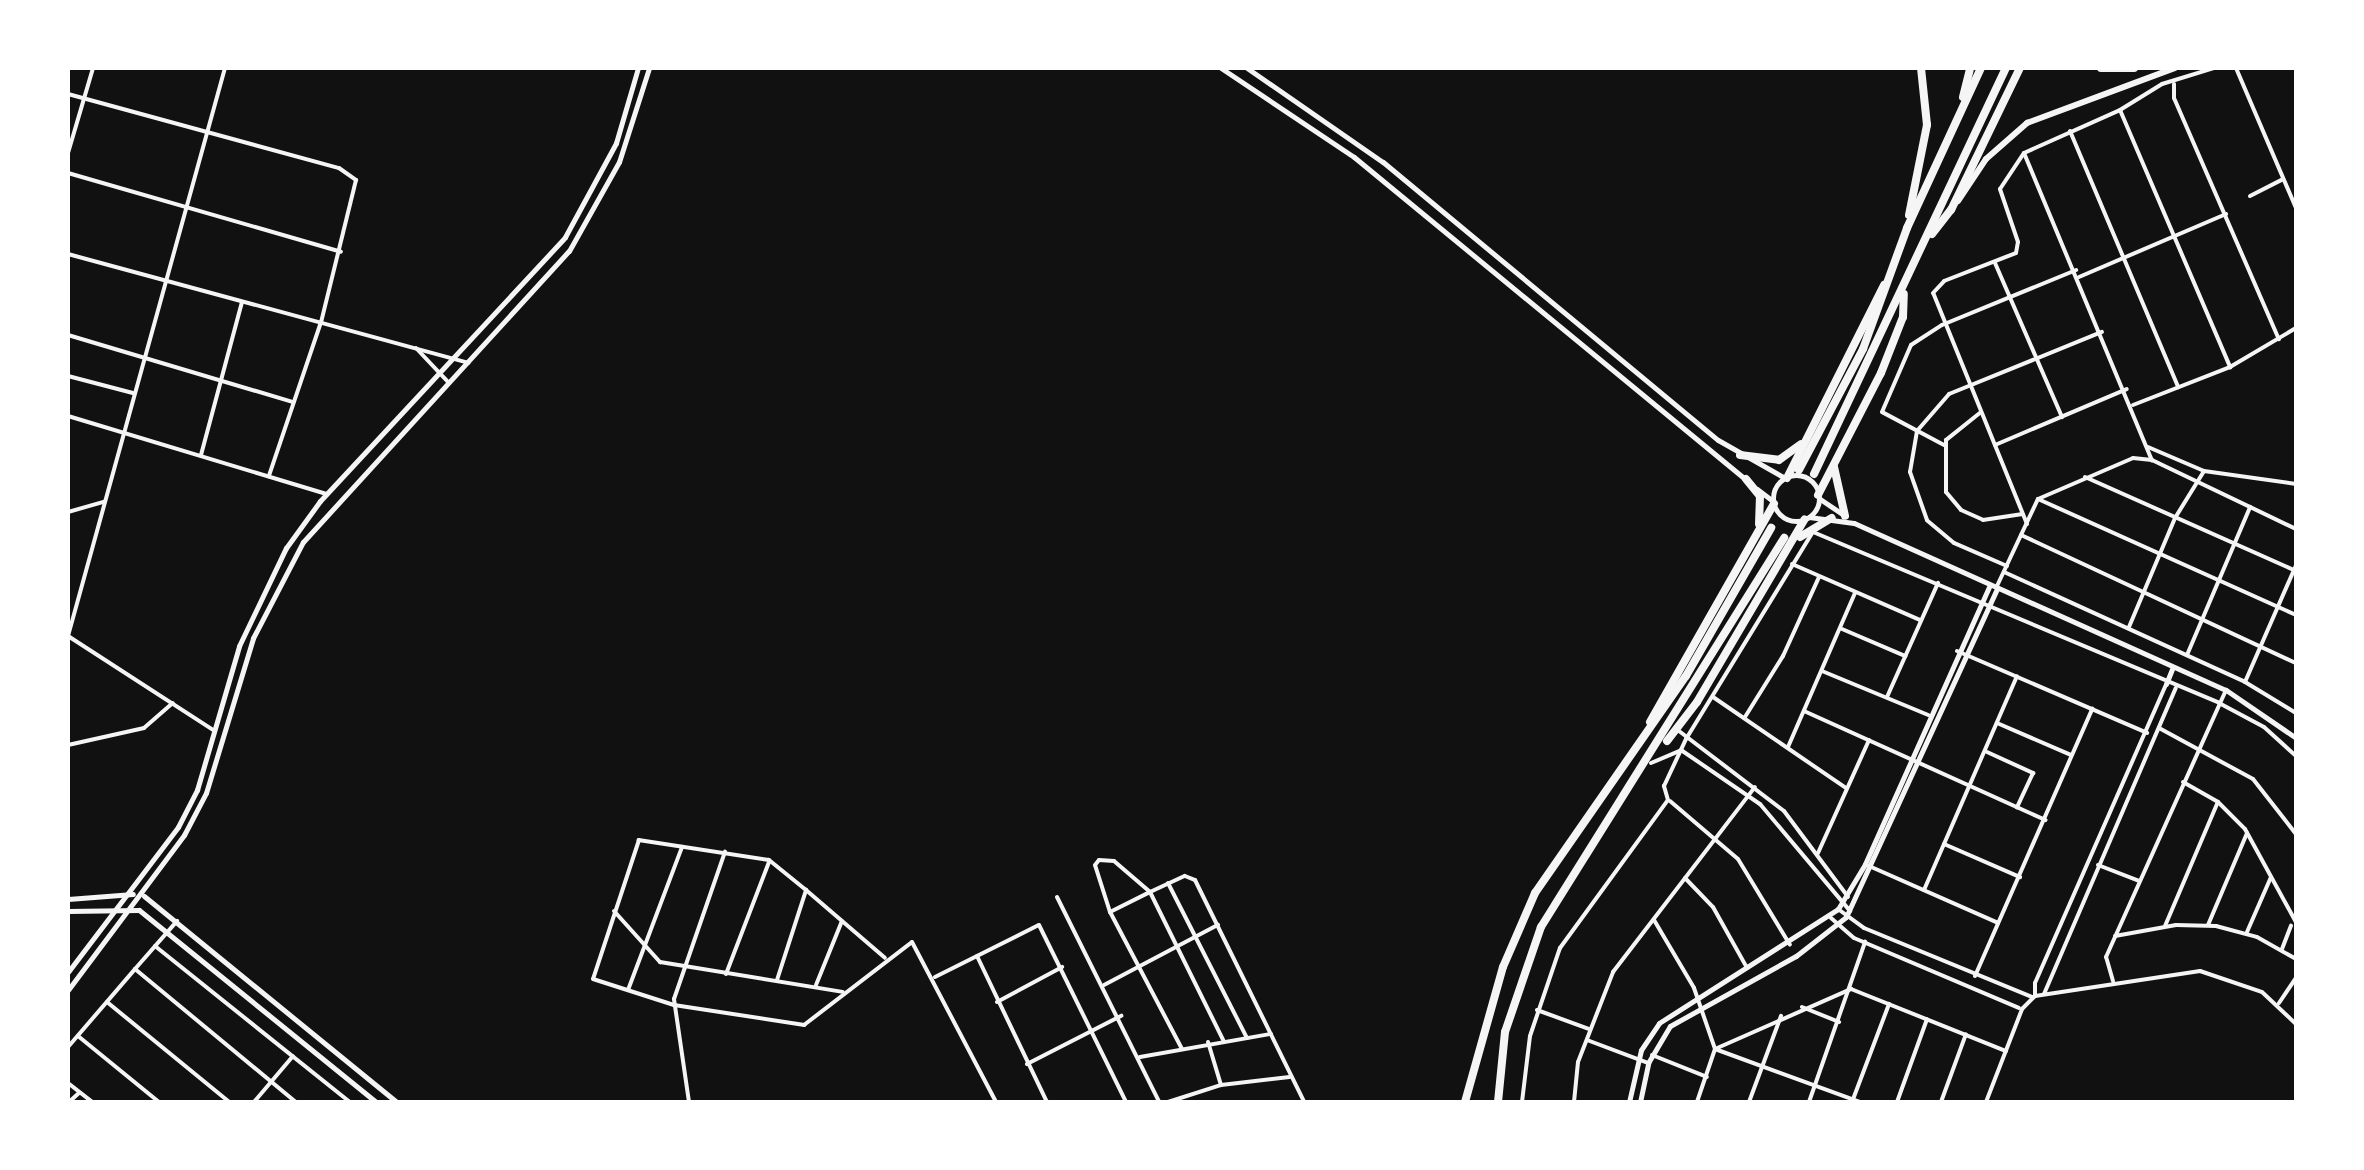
<!DOCTYPE html>
<html>
<head>
<meta charset="utf-8">
<style>
  body { margin:0 }
  #map { position:relative; width:2364px; height:1170px; overflow:hidden; background:#111; font-family:Roboto,sans-serif }
  div>[style] { position:absolute }
  .minor>* { height:4px; margin:-2px; padding:0 2px; transform-origin:2px; border-radius:2px; background:#f5f5f5 }
  .secondary>* { height:5px; margin:-2.5px; padding:0 2.5px; transform-origin:2.5px; border-radius:2.5px; background:#f5f5f5 }
  .secondary>.ring { margin:-2.5px; padding:0; box-sizing:content-box; background:none; border:5px solid #f5f5f5; border-radius:50% }
  .trunk>* { height:6px; margin:-3px; padding:0 3px; transform-origin:3px; border-radius:3px; background:#f5f5f5 }
  .motorway>* { height:8px; margin:-4px; padding:0 4px; transform-origin:4px; border-radius:4px; background:#f5f5f5 }
  span { translate:-50% -50%; white-space:nowrap; text-align:center; line-height:1.15; -webkit-text-stroke:10px #fff; paint-order:stroke }
  .frame { position:absolute; inset:0; border:70px solid #fff; pointer-events:none }
</style>
</head>
<body>
<div id="map">
  <div class="minor">
    <div style="left:2236px;top:68px;width:152px;rotate:66.8deg"></div>
    <div style="left:2174px;top:84px;width:14px;rotate:90deg"></div>
    <div style="left:2174px;top:98px;width:263px;rotate:66.5deg"></div>
    <div style="left:68px;top:94px;width:281px;rotate:15.3deg"></div>
    <div style="left:339px;top:168px;width:21px;rotate:35deg"></div>
    <div style="left:356px;top:180px;width:146px;rotate:103.8deg"></div>
    <div style="left:321px;top:322px;width:163px;rotate:108.7deg"></div>
    <div style="left:2120px;top:110px;width:280px;rotate:66.8deg"></div>
    <div style="left:2070px;top:131px;width:278px;rotate:67.1deg"></div>
    <div style="left:68px;top:153px;width:89px;rotate:-73.6deg"></div>
    <div style="left:2024px;top:153px;width:333px;rotate:67.4deg"></div>
    <div style="left:68px;top:173px;width:284px;rotate:16.1deg"></div>
    <div style="left:2250px;top:196px;width:36px;rotate:-27deg"></div>
    <div style="left:68px;top:254px;width:415px;rotate:15.2deg"></div>
    <div style="left:1995px;top:263px;width:168px;rotate:66.5deg"></div>
    <div style="left:2079px;top:277px;width:160px;rotate:-23.2deg"></div>
    <div style="left:68px;top:335px;width:235px;rotate:16.6deg"></div>
    <div style="left:416px;top:348px;width:48px;rotate:46.7deg"></div>
    <div style="left:68px;top:376px;width:67px;rotate:14.7deg"></div>
    <div style="left:2133px;top:405px;width:104px;rotate:-21.4deg"></div>
    <div style="left:2230px;top:367px;width:77px;rotate:-30.6deg"></div>
    <div style="left:1981px;top:412px;width:45px;rotate:141.3deg"></div>
    <div style="left:1946px;top:440px;width:52px;rotate:90deg"></div>
    <div style="left:1946px;top:492px;width:23px;rotate:50deg"></div>
    <div style="left:1961px;top:510px;width:24px;rotate:24deg"></div>
    <div style="left:1983px;top:520px;width:40px;rotate:-8.5deg"></div>
    <div style="left:68px;top:416px;width:270px;rotate:16.8deg"></div>
    <div style="left:1944px;top:445px;width:70px;rotate:-152deg"></div>
    <div style="left:1882px;top:412px;width:73px;rotate:-66.6deg"></div>
    <div style="left:1911px;top:345px;width:37px;rotate:-33deg"></div>
    <div style="left:1942px;top:325px;width:145px;rotate:-22.3deg"></div>
    <div style="left:1995px;top:445px;width:143px;rotate:-23deg"></div>
    <div style="left:2148px;top:447px;width:61px;rotate:23.2deg"></div>
    <div style="left:2204px;top:471px;width:93px;rotate:8deg"></div>
    <div style="left:201px;top:455px;width:158px;rotate:-75deg"></div>
    <div style="left:2085px;top:477px;width:231px;rotate:24deg"></div>
    <div style="left:2038px;top:499px;width:283px;rotate:24.2deg"></div>
    <div style="left:68px;top:512px;width:37px;rotate:-16deg"></div>
    <div style="left:2027px;top:524px;width:249px;rotate:-112.1deg"></div>
    <div style="left:1933px;top:293px;width:16px;rotate:-47deg"></div>
    <div style="left:1944px;top:281px;width:77px;rotate:-21.3deg"></div>
    <div style="left:2016px;top:253px;width:11px;rotate:-80deg"></div>
    <div style="left:2018px;top:242px;width:56px;rotate:-108.8deg"></div>
    <div style="left:2000px;top:189px;width:43px;rotate:-56.3deg"></div>
    <div style="left:2024px;top:153px;width:105px;rotate:-24.1deg"></div>
    <div style="left:2120px;top:110px;width:49px;rotate:-31.8deg"></div>
    <div style="left:2162px;top:84px;width:54px;rotate:-17.1deg"></div>
    <div style="left:2021px;top:535px;width:303px;rotate:25deg"></div>
    <div style="left:1792px;top:564px;width:140px;rotate:23.6deg"></div>
    <div style="left:2007px;top:566px;width:58px;rotate:-156.5deg"></div>
    <div style="left:1954px;top:543px;width:35px;rotate:-140deg"></div>
    <div style="left:1927px;top:520px;width:51px;rotate:-109.5deg"></div>
    <div style="left:1910px;top:472px;width:42px;rotate:-80.3deg"></div>
    <div style="left:1917px;top:431px;width:49px;rotate:-49.1deg"></div>
    <div style="left:1949px;top:394px;width:165px;rotate:-22.1deg"></div>
    <div style="left:2004px;top:572px;width:265px;rotate:24.5deg"></div>
    <div style="left:2245px;top:682px;width:60px;rotate:31.3deg"></div>
    <div style="left:1997px;top:586px;width:96px;rotate:-64.8deg"></div>
    <div style="left:2038px;top:499px;width:103px;rotate:-23.3deg"></div>
    <div style="left:2133px;top:458px;width:19px;rotate:6deg"></div>
    <div style="left:2152px;top:460px;width:160px;rotate:25.6deg"></div>
    <div style="left:2129px;top:627px;width:118px;rotate:-67.1deg"></div>
    <div style="left:2175px;top:518px;width:55px;rotate:-58.3deg"></div>
    <div style="left:1842px;top:629px;width:69px;rotate:23.2deg"></div>
    <div style="left:68px;top:636px;width:589px;rotate:-74.55deg"></div>
    <div style="left:68px;top:636px;width:175px;rotate:32.9deg"></div>
    <div style="left:1957px;top:651px;width:207px;rotate:23.3deg"></div>
    <div style="left:2187px;top:655px;width:161px;rotate:-66.9deg"></div>
    <div style="left:1822px;top:671px;width:115px;rotate:22.5deg"></div>
    <div style="left:2245px;top:682px;width:128px;rotate:-66.4deg"></div>
    <div style="left:1713px;top:697px;width:161px;rotate:34.4deg"></div>
    <div style="left:1887px;top:697px;width:125px;rotate:-65.9deg"></div>
    <div style="left:1804px;top:711px;width:265px;rotate:24.3deg"></div>
    <div style="left:1745px;top:717px;width:72px;rotate:-58.1deg"></div>
    <div style="left:1783px;top:656px;width:87px;rotate:-65.5deg"></div>
    <div style="left:1997px;top:723px;width:81px;rotate:23.4deg"></div>
    <div style="left:2159px;top:728px;width:107px;rotate:28.5deg"></div>
    <div style="left:2253px;top:779px;width:70px;rotate:52deg"></div>
    <div style="left:1679px;top:731px;width:132px;rotate:37.3deg"></div>
    <div style="left:1784px;top:811px;width:107px;rotate:53.3deg"></div>
    <div style="left:68px;top:745px;width:78px;rotate:-12.6deg"></div>
    <div style="left:144px;top:728px;width:38px;rotate:-41deg"></div>
    <div style="left:1788px;top:747px;width:168px;rotate:-66.5deg"></div>
    <div style="left:1987px;top:752px;width:51px;rotate:24.5deg"></div>
    <div style="left:2033px;top:773px;width:38px;rotate:115deg"></div>
    <div style="left:1651px;top:763px;width:33px;rotate:-23deg"></div>
    <div style="left:1681px;top:750px;width:96px;rotate:34.4deg"></div>
    <div style="left:1760px;top:804px;width:140px;rotate:49.9deg"></div>
    <div style="left:2183px;top:782px;width:40px;rotate:29.7deg"></div>
    <div style="left:2218px;top:802px;width:38px;rotate:45deg"></div>
    <div style="left:2245px;top:829px;width:106px;rotate:61.3deg"></div>
    <div style="left:1670px;top:801px;width:89px;rotate:40.5deg"></div>
    <div style="left:1738px;top:859px;width:100px;rotate:58.8deg"></div>
    <div style="left:1944px;top:844px;width:83px;rotate:23.5deg"></div>
    <div style="left:1818px;top:853px;width:124px;rotate:-65.7deg"></div>
    <div style="left:2098px;top:865px;width:44px;rotate:21.3deg"></div>
    <div style="left:1869px;top:866px;width:141px;rotate:23.8deg"></div>
    <div style="left:1685px;top:878px;width:40px;rotate:46deg"></div>
    <div style="left:1713px;top:907px;width:68px;rotate:60.8deg"></div>
    <div style="left:1168px;top:883px;width:174px;rotate:63deg"></div>
    <div style="left:806px;top:890px;width:104px;rotate:40.7deg"></div>
    <div style="left:1924px;top:890px;width:233px;rotate:-66.5deg"></div>
    <div style="left:1057px;top:897px;width:229px;rotate:63.5deg"></div>
    <div style="left:1838px;top:909px;width:32px;rotate:36deg"></div>
    <div style="left:1864px;top:928px;width:182px;rotate:22.3deg"></div>
    <div style="left:614px;top:911px;width:69px;rotate:48deg"></div>
    <div style="left:660px;top:962px;width:185px;rotate:9.3deg"></div>
    <div style="left:1110px;top:912px;width:45px;rotate:-26.6deg"></div>
    <div style="left:1150px;top:892px;width:165px;rotate:63.7deg"></div>
    <div style="left:1831px;top:918px;width:30px;rotate:41deg"></div>
    <div style="left:1854px;top:938px;width:179px;rotate:23deg"></div>
    <div style="left:1654px;top:920px;width:79px;rotate:59.5deg"></div>
    <div style="left:1694px;top:988px;width:65px;rotate:71deg"></div>
    <div style="left:1715px;top:1049px;width:56px;rotate:108.8deg"></div>
    <div style="left:2208px;top:925px;width:100px;rotate:-67deg"></div>
    <div style="left:2165px;top:926px;width:135px;rotate:-66.9deg"></div>
    <div style="left:2247px;top:932px;width:60px;rotate:-66.4deg"></div>
    <div style="left:2115px;top:936px;width:62px;rotate:-10.2deg"></div>
    <div style="left:2176px;top:925px;width:40px;rotate:1.4deg"></div>
    <div style="left:2216px;top:926px;width:42px;rotate:15deg"></div>
    <div style="left:2257px;top:937px;width:45px;rotate:29.4deg"></div>
    <div style="left:155px;top:946px;width:250px;rotate:38.7deg"></div>
    <div style="left:2282px;top:949px;width:25px;rotate:-69deg"></div>
    <div style="left:977px;top:956px;width:162px;rotate:64.4deg"></div>
    <div style="left:135px;top:969px;width:64px;rotate:-48.8deg"></div>
    <div style="left:726px;top:974px;width:120px;rotate:-69deg"></div>
    <div style="left:1975px;top:976px;width:292px;rotate:-66.3deg"></div>
    <div style="left:935px;top:977px;width:116px;rotate:-26.6deg"></div>
    <div style="left:1039px;top:925px;width:197px;rotate:63.8deg"></div>
    <div style="left:777px;top:980px;width:95px;rotate:-72.1deg"></div>
    <div style="left:806px;top:890px;width:48px;rotate:-141deg"></div>
    <div style="left:769px;top:860px;width:132px;rotate:-171.3deg"></div>
    <div style="left:639px;top:840px;width:146px;rotate:108.3deg"></div>
    <div style="left:593px;top:979px;width:85px;rotate:17.8deg"></div>
    <div style="left:674px;top:1005px;width:132px;rotate:8.7deg"></div>
    <div style="left:804px;top:1025px;width:136px;rotate:-37.5deg"></div>
    <div style="left:912px;top:942px;width:181px;rotate:62.3deg"></div>
    <div style="left:2113px;top:981px;width:25px;rotate:-106deg"></div>
    <div style="left:2106px;top:957px;width:293px;rotate:-65.8deg"></div>
    <div style="left:816px;top:985px;width:69px;rotate:-67.9deg"></div>
    <div style="left:1104px;top:985px;width:129px;rotate:-27.8deg"></div>
    <div style="left:628px;top:990px;width:153px;rotate:-69.3deg"></div>
    <div style="left:2044px;top:994px;width:333px;rotate:-66.7deg"></div>
    <div style="left:2035px;top:996px;width:13px;rotate:-90deg"></div>
    <div style="left:2035px;top:983px;width:326px;rotate:-66.3deg"></div>
    <div style="left:107px;top:1002px;width:158px;rotate:39.3deg"></div>
    <div style="left:997px;top:1002px;width:74px;rotate:-28.3deg"></div>
    <div style="left:2279px;top:1003px;width:30px;rotate:-56deg"></div>
    <div style="left:1802px;top:1007px;width:40px;rotate:22deg"></div>
    <div style="left:1537px;top:1010px;width:55px;rotate:20.1deg"></div>
    <div style="left:78px;top:1036px;width:104px;rotate:39.2deg"></div>
    <div style="left:1587px;top:1040px;width:65px;rotate:20.7deg"></div>
    <div style="left:1208px;top:1042px;width:45px;rotate:73.2deg"></div>
    <div style="left:68px;top:1047px;width:103px;rotate:-49.3deg"></div>
    <div style="left:135px;top:969px;width:209px;rotate:39.6deg"></div>
    <div style="left:1182px;top:1049px;width:155px;rotate:-117.7deg"></div>
    <div style="left:1110px;top:912px;width:49px;rotate:-107.7deg"></div>
    <div style="left:1095px;top:865px;width:6px;rotate:-51deg"></div>
    <div style="left:1099px;top:860px;width:15px;rotate:4deg"></div>
    <div style="left:1114px;top:861px;width:48px;rotate:40.7deg"></div>
    <div style="left:1150px;top:892px;width:38px;rotate:-25deg"></div>
    <div style="left:1185px;top:876px;width:11px;rotate:22deg"></div>
    <div style="left:1195px;top:880px;width:247px;rotate:63.8deg"></div>
    <div style="left:1715px;top:1049px;width:149px;rotate:-23.8deg"></div>
    <div style="left:1851px;top:989px;width:167px;rotate:21.8deg"></div>
    <div style="left:1715px;top:1049px;width:154px;rotate:20.1deg"></div>
    <div style="left:1652px;top:1055px;width:59px;rotate:21.8deg"></div>
    <div style="left:1140px;top:1057px;width:133px;rotate:-10deg"></div>
    <div style="left:1027px;top:1064px;width:106px;rotate:-27.1deg"></div>
    <div style="left:68px;top:1083px;width:31px;rotate:38deg"></div>
    <div style="left:69px;top:1102px;width:13px;rotate:-42deg"></div>
    <div style="left:254px;top:1102px;width:60px;rotate:-49.7deg"></div>
    <div style="left:689px;top:1102px;width:104px;rotate:-98.3deg"></div>
    <div style="left:674px;top:999px;width:156px;rotate:-70.9deg"></div>
    <div style="left:1168px;top:1102px;width:56px;rotate:-17.8deg"></div>
    <div style="left:1221px;top:1085px;width:69px;rotate:-6.6deg"></div>
    <div style="left:1522px;top:1102px;width:66px;rotate:-83.1deg"></div>
    <div style="left:1530px;top:1036px;width:93px;rotate:-71.2deg"></div>
    <div style="left:1560px;top:948px;width:183px;rotate:-53.9deg"></div>
    <div style="left:1668px;top:800px;width:15px;rotate:-106deg"></div>
    <div style="left:1664px;top:786px;width:52px;rotate:-64.9deg"></div>
    <div style="left:1686px;top:739px;width:243px;rotate:-58.5deg"></div>
    <div style="left:1813px;top:532px;width:441px;rotate:22.8deg"></div>
    <div style="left:2219px;top:703px;width:51px;rotate:28.1deg"></div>
    <div style="left:2264px;top:727px;width:43px;rotate:42.2deg"></div>
    <div style="left:1574px;top:1102px;width:40px;rotate:-84.3deg"></div>
    <div style="left:1578px;top:1062px;width:97px;rotate:-68.7deg"></div>
    <div style="left:1613px;top:972px;width:233px;rotate:-52.5deg"></div>
    <div style="left:1749px;top:1102px;width:92px;rotate:-69.6deg"></div>
    <div style="left:1809px;top:1102px;width:170px;rotate:-70.7deg"></div>
    <div style="left:1852px;top:1102px;width:105px;rotate:-69.3deg"></div>
    <div style="left:1897px;top:1102px;width:88px;rotate:-70.1deg"></div>
    <div style="left:1941px;top:1102px;width:72px;rotate:-69.8deg"></div>
    <div style="left:1986px;top:1102px;width:100px;rotate:-68.8deg"></div>
    <div style="left:2022px;top:1009px;width:18px;rotate:-45deg"></div>
    <div style="left:2035px;top:996px;width:167px;rotate:-8.6deg"></div>
    <div style="left:2200px;top:971px;width:65px;rotate:18.7deg"></div>
    <div style="left:2262px;top:992px;width:47px;rotate:43.3deg"></div>
  </div>
  <div class="secondary">
    <div style="left:1221px;top:68px;width:160px;rotate:33.8deg"></div>
    <div style="left:1354px;top:157px;width:507px;rotate:39.47deg"></div>
    <div style="left:1247px;top:68px;width:165px;rotate:34.7deg"></div>
    <div style="left:1383px;top:162px;width:435px;rotate:39.7deg"></div>
    <div style="left:1718px;top:440px;width:77px;rotate:29.6deg"></div>
    <div class="ring" style="left:1773px;top:475px;width:41px;height:41px"></div>
    <div style="left:1757px;top:489px;width:21px;rotate:37deg"></div>
    <div style="left:1820px;top:499px;width:29px;rotate:34deg"></div>
    <div style="left:1809px;top:517px;width:45px;rotate:7.6deg"></div>
    <div style="left:1854px;top:523px;width:408px;rotate:24.2deg"></div>
    <div style="left:2226px;top:690px;width:85px;rotate:34.4deg"></div>
    <div style="left:2166px;top:684px;width:18px;rotate:-68deg"></div>
    <div style="left:144px;top:896px;width:326px;rotate:39.2deg"></div>
    <div style="left:68px;top:899px;width:65px;rotate:-4.4deg"></div>
    <div style="left:68px;top:911px;width:71px;rotate:-0.8deg"></div>
    <div style="left:139px;top:910px;width:305px;rotate:39deg"></div>
    <div style="left:68px;top:972px;width:182px;rotate:-52.8deg"></div>
    <div style="left:178px;top:827px;width:42px;rotate:-62.8deg"></div>
    <div style="left:197px;top:790px;width:150px;rotate:-73.7deg"></div>
    <div style="left:239px;top:646px;width:109px;rotate:-64.4deg"></div>
    <div style="left:286px;top:548px;width:58px;rotate:-54.1deg"></div>
    <div style="left:320px;top:501px;width:360px;rotate:-47.1deg"></div>
    <div style="left:565px;top:237px;width:107px;rotate:-61.5deg"></div>
    <div style="left:616px;top:143px;width:78px;rotate:-73.7deg"></div>
    <div style="left:68px;top:990px;width:194px;rotate:-53.2deg"></div>
    <div style="left:184px;top:835px;width:47px;rotate:-62.4deg"></div>
    <div style="left:206px;top:793px;width:162px;rotate:-73.1deg"></div>
    <div style="left:253px;top:638px;width:108px;rotate:-62.5deg"></div>
    <div style="left:303px;top:542px;width:394px;rotate:-47.6deg"></div>
    <div style="left:569px;top:251px;width:102px;rotate:-60.7deg"></div>
    <div style="left:619px;top:162px;width:99px;rotate:-72.3deg"></div>
    <div style="left:1629px;top:1102px;width:53px;rotate:-77deg"></div>
    <div style="left:1641px;top:1050px;width:32px;rotate:-56deg"></div>
    <div style="left:1659px;top:1023px;width:212px;rotate:-32.5deg"></div>
    <div style="left:1838px;top:909px;width:52px;rotate:-59deg"></div>
    <div style="left:1865px;top:864px;width:306px;rotate:-65.9deg"></div>
    <div style="left:1640px;top:1102px;width:40px;rotate:-78deg"></div>
    <div style="left:1648px;top:1063px;width:43px;rotate:-59.3deg"></div>
    <div style="left:1670px;top:1026px;width:144px;rotate:-29.1deg"></div>
    <div style="left:1796px;top:956px;width:63px;rotate:-38deg"></div>
    <div style="left:1846px;top:917px;width:362px;rotate:-65.3deg"></div>
  </div>
  <div class="trunk">
    <div style="left:1958px;top:201px;width:50px;rotate:-56.3deg"></div>
    <div style="left:1986px;top:159px;width:55px;rotate:-41.3deg"></div>
    <div style="left:2027px;top:123px;width:158px;rotate:-20.4deg"></div>
  </div>
  <div class="motorway">
    <div style="left:2101px;top:68px;width:33px"></div>
    <div style="left:1963px;top:97px;width:30px;rotate:-76deg"></div>
    <div style="left:1909px;top:215px;width:92px;rotate:-78.7deg"></div>
    <div style="left:1927px;top:125px;width:57px;rotate:-96deg"></div>
    <div style="left:1932px;top:234px;width:31px;rotate:-52deg"></div>
    <div style="left:1951px;top:210px;width:158px;rotate:-64.1deg"></div>
    <div style="left:1740px;top:455px;width:39px;rotate:7deg"></div>
    <div style="left:1779px;top:460px;width:27px;rotate:-36deg"></div>
    <div style="left:1834px;top:467px;width:50px;rotate:77.3deg"></div>
    <div style="left:1799px;top:470px;width:137px;rotate:-62.1deg"></div>
    <div style="left:1863px;top:349px;width:129px;rotate:-70deg"></div>
    <div style="left:1907px;top:228px;width:176px;rotate:-65.2deg"></div>
    <div style="left:1814px;top:474px;width:449px;rotate:-64.7deg"></div>
    <div style="left:1787px;top:478px;width:216px;rotate:-63.3deg"></div>
    <div style="left:1746px;top:479px;width:22px;rotate:51deg"></div>
    <div style="left:1760px;top:496px;width:28px;rotate:92deg"></div>
    <div style="left:1818px;top:495px;width:137px;rotate:-62.7deg"></div>
    <div style="left:1881px;top:373px;width:60px;rotate:-68.6deg"></div>
    <div style="left:1903px;top:317px;width:23px;rotate:-88deg"></div>
    <div style="left:1800px;top:537px;width:37px;rotate:-31deg"></div>
    <div style="left:1650px;top:722px;width:251px;rotate:-60.4deg"></div>
    <div style="left:1667px;top:741px;width:49px;rotate:-52.4deg"></div>
    <div style="left:1697px;top:702px;width:212px;rotate:-59.5deg"></div>
    <div style="left:1465px;top:1102px;width:140px;rotate:-74.3deg"></div>
    <div style="left:1503px;top:967px;width:81px;rotate:-66.6deg"></div>
    <div style="left:1535px;top:893px;width:264px;rotate:-55.2deg"></div>
    <div style="left:1686px;top:676px;width:171px;rotate:-60.1deg"></div>
    <div style="left:1498px;top:1102px;width:70px;rotate:-84.3deg"></div>
    <div style="left:1505px;top:1032px;width:111px;rotate:-71.1deg"></div>
    <div style="left:1541px;top:927px;width:459px;rotate:-58deg"></div>
  </div>
  <div class="frame"></div>
</div>
</body>
</html>
